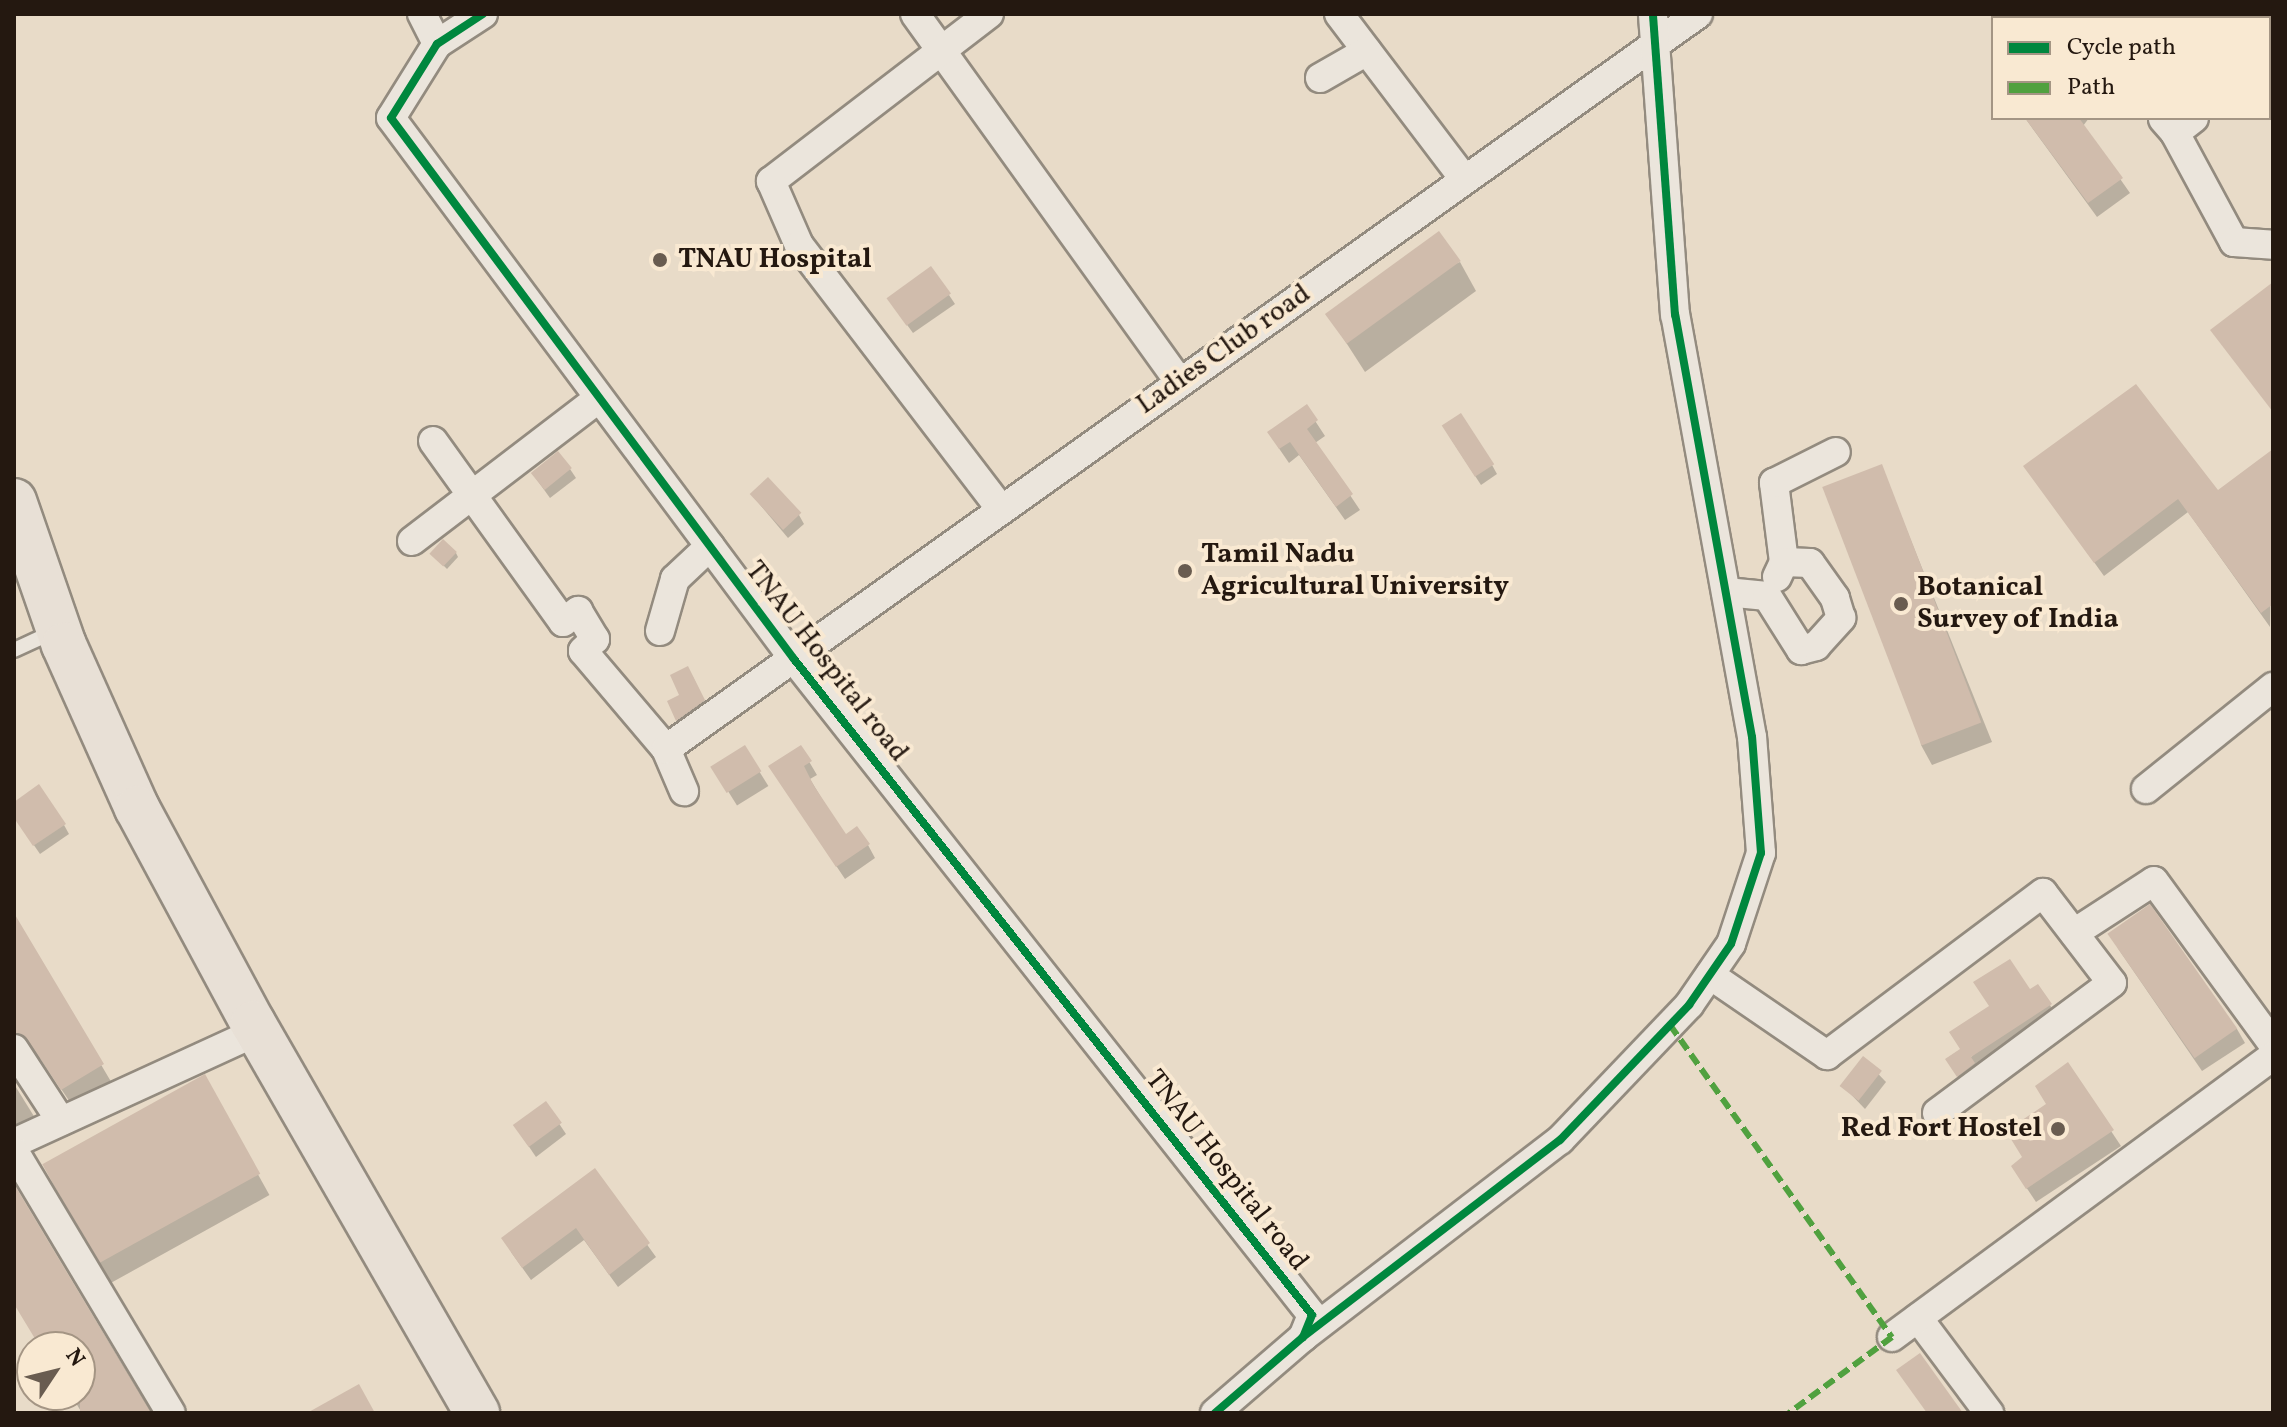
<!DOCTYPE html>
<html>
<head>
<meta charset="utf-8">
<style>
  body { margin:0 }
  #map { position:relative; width:2287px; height:1427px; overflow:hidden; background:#e8dbc8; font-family:Vollkorn,serif }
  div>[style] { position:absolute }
  .shadow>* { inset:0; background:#0003; transform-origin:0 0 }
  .building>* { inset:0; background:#d0bcac; transform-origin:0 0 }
  .roads { filter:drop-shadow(2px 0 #938b7f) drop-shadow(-2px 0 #938b7f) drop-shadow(0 2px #938b7f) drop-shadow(0 -2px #938b7f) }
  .lane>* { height:14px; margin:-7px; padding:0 7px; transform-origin:7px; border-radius:7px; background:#ebe5dc }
  .street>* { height:28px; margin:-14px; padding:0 14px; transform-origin:14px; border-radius:14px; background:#ebe5dc }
  .primary>* { height:44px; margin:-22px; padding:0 22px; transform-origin:22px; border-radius:22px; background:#e8e0d6 }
  .quiet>* { height:6px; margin-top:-3px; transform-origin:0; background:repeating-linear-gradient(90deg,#50a13f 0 12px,transparent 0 18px) }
  .cycleway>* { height:8px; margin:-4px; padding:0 4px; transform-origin:4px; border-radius:4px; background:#00873e }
  .dots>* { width:22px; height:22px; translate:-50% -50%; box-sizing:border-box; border:4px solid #f9e9d2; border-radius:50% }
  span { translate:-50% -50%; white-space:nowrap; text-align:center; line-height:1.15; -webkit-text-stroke:8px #f9e9d2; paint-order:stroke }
  .poi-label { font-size:28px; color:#241810; font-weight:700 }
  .left { translate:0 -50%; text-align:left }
  .right { translate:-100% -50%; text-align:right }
  .street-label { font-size:28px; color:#241810 }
  .frame { position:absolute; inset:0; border:16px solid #241810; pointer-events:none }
  .legend { position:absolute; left:1991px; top:16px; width:280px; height:104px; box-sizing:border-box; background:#f9e9d2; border:2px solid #a49584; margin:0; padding:10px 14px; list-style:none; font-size:24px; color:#241810 }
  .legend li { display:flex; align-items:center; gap:16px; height:40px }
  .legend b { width:40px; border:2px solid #a49584 }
  .north { position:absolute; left:16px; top:1331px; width:80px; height:80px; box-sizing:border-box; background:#f9e9d2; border:2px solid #a49584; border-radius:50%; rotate:55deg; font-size:22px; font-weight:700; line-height:32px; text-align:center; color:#241810 }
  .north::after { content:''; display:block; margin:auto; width:28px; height:36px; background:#695c50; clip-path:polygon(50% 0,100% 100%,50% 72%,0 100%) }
</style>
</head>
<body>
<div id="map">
  <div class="shadow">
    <div style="left:2173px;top:14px;width:60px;height:5px"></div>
    <div style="clip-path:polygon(2250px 14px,2273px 14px,2269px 61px,2269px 18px,2244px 18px)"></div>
    <div style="clip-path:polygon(2025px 118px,2089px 118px,2083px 126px,2130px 193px,2097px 217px)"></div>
    <div style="clip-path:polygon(1460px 262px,1476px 291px,1365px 372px,1329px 316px)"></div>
    <div style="clip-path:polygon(949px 295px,955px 304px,913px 333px,894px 307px)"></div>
    <div style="clip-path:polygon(1306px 407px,1325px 436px,1315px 443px,1360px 510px,1345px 520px,1299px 455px,1289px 463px,1278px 447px)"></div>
    <div style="clip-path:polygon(1449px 436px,1492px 465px,1497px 474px,1481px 485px)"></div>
    <div style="clip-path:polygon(2273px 452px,2270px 627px,2188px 512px,2104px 576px,2025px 466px,2218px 493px)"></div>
    <div style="clip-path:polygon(1881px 466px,1992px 742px,1932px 765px,1921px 745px)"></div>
    <div style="clip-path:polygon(570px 469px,576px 478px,550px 498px,532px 473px)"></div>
    <div style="clip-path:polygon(751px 494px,799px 515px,804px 524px,788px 538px)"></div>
    <div style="clip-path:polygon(431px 553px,456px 553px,458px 557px,447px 569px)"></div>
    <div style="clip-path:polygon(693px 677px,709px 710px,683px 729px,669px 702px,682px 696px)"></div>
    <div style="left:744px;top:747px;width:46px;height:37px;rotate:58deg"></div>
    <div style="clip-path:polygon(801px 748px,817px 775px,810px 779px,845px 837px,868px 845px,875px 858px,845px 879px,778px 779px)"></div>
    <div style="clip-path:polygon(14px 804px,64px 825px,69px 834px,40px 854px,14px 816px)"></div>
    <div style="clip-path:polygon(14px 917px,113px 1085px,74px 1108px,41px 1059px,26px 1051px,14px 1056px)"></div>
    <div style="clip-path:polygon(2117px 947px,2237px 1029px,2245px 1043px,2202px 1071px)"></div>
    <div style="clip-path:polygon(2029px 992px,2050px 1005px,2058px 1020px,1967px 1090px,1956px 1074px)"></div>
    <div style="clip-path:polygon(1863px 1058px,1886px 1082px,1865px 1109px,1842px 1085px)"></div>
    <div style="clip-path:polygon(2067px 1065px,2121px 1146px,2036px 1202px,2022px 1181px,2024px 1157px)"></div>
    <div style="left:204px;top:1077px;width:135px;height:183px;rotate:61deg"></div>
    <div style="clip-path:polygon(14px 1084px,40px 1126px,14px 1142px)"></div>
    <div style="clip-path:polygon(546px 1104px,566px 1134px,536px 1157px,521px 1135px)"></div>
    <div style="clip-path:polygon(594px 1171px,656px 1257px,618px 1287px,584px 1240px,531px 1280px,511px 1252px)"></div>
    <div style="clip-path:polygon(14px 1188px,152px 1413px,82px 1413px,71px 1395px,80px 1395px,80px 1347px,42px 1347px,14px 1301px)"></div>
  </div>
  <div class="building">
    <div style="clip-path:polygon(2025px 118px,2079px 118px,2123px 178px,2088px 203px)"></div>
    <div style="left:1439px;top:231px;width:37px;height:141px;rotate:54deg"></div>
    <div style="left:931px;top:266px;width:34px;height:55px;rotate:54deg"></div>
    <div style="clip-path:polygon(2273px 282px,2273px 412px,2210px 330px)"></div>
    <div style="clip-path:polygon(2136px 384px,2218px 490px,2273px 449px,2273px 604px,2261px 613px,2178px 499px,2094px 563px,2023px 466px)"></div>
    <div style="clip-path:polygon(1307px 404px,1318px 420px,1307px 429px,1353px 494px,1336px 507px,1290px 442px,1279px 449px,1267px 432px)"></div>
    <div style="left:1461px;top:413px;width:61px;height:23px;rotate:57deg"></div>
    <div style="left:558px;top:451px;width:22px;height:35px;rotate:51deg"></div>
    <div style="left:1882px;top:464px;width:277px;height:64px;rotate:69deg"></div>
    <div style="left:768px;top:477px;width:49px;height:25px;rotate:47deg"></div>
    <div style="left:443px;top:539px;width:19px;height:20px;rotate:43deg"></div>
    <div style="clip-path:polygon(688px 666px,705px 700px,676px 721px,667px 701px,679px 695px,670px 675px)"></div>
    <div style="left:745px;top:745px;width:31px;height:41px;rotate:58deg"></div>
    <div style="clip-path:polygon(801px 745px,812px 761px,804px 766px,814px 786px,846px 834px,857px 826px,870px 844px,836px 867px,768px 766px)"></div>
    <div style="clip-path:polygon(39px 784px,66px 824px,33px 846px,14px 818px,14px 802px)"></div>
    <div style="left:2150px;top:904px;width:152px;height:52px;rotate:55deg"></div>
    <div style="clip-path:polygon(14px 913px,104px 1064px,61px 1090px,28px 1040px,14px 1032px)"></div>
    <div style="clip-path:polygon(2010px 959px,2030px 989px,2038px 984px,2052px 1004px,1971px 1057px,1975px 1063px,1957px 1077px,1945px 1059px,1960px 1049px,1949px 1032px,1989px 1006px,1973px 982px)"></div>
    <div style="left:1863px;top:1056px;width:24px;height:38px;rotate:38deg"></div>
    <div style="clip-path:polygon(2068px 1062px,2114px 1130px,2026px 1189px,2011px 1166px,2022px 1157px,2006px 1131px,2046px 1104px,2035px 1086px)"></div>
    <div style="left:205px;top:1074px;width:114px;height:186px;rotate:61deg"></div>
    <div style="left:546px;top:1101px;width:27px;height:41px;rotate:54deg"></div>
    <div style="clip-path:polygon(595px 1168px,650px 1243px,609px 1275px,576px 1228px,522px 1268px,501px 1238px)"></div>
    <div style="clip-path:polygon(14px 1184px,151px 1413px,80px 1413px,80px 1347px,40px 1347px,14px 1304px)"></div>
    <div style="clip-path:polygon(1920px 1353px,1963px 1413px,1927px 1413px,1896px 1370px)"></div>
    <div style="clip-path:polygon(359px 1384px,375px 1413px,307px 1413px)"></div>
  </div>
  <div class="roads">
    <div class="lane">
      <div style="left:14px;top:650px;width:45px;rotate:-24.9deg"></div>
    </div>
    <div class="street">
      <div style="left:422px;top:14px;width:34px;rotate:63deg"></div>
      <div style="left:483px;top:14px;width:55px;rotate:146.9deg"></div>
      <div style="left:437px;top:44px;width:87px;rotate:121.9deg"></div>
      <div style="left:391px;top:118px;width:675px;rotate:53.32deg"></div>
      <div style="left:794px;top:659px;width:836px;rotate:51.7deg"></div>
      <div style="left:1312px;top:1315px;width:24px;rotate:112deg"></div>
      <div style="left:915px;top:14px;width:453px;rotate:54.3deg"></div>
      <div style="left:989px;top:14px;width:275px;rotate:142.5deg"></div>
      <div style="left:771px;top:181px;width:70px;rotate:66.4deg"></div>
      <div style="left:799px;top:245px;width:331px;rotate:52.6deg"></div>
      <div style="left:1339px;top:14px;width:208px;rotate:52.8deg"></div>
      <div style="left:2077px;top:14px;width:6px;rotate:45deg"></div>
      <div style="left:2269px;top:59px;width:5px;rotate:-37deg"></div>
      <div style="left:1320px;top:78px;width:54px;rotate:-29.9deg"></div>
      <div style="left:2163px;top:119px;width:18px;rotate:49deg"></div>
      <div style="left:2175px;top:133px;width:24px;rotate:-38deg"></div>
      <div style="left:2175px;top:133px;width:124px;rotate:61.6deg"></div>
      <div style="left:2234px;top:242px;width:39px;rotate:4deg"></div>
      <div style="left:433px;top:441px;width:223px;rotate:54.3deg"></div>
      <div style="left:563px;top:622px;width:19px;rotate:-36deg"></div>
      <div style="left:578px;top:611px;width:33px;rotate:59deg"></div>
      <div style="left:595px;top:639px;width:17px;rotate:135deg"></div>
      <div style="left:583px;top:651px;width:128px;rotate:49.7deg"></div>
      <div style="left:666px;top:749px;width:46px;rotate:66.8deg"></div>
      <div style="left:412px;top:541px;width:235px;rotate:-37.4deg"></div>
      <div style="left:1777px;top:577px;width:17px;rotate:-65deg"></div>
      <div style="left:1784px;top:562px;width:80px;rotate:-97.2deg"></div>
      <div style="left:1774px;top:483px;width:69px;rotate:-26.6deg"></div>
      <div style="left:1726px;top:592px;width:41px;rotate:5.6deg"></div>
      <div style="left:1767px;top:596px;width:64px;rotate:57.8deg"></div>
      <div style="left:1801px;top:650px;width:16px;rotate:-15deg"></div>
      <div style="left:1816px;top:646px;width:38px;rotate:-48deg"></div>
      <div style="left:1841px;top:618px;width:21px;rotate:-107deg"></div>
      <div style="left:1835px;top:598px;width:43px;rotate:-125.5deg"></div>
      <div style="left:1810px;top:563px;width:26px;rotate:-178deg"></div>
      <div style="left:660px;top:631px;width:54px;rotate:-73.9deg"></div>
      <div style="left:675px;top:579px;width:48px;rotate:-43.3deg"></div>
      <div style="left:666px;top:749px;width:1267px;rotate:-35.46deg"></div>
      <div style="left:2146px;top:789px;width:163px;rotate:-38.8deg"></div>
      <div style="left:2074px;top:933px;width:95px;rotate:-33deg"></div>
      <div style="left:2154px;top:881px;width:202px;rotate:53.9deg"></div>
      <div style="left:1710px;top:975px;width:142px;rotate:34.4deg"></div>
      <div style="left:1827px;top:1055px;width:270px;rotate:-36.9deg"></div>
      <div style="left:2043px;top:893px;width:113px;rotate:52.5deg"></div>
      <div style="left:2112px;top:983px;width:218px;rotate:143.4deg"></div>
      <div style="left:14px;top:1049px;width:86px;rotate:56.9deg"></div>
      <div style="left:14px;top:1143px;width:267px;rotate:-24.6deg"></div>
      <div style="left:14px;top:1151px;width:305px;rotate:59.1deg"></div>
      <div style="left:1918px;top:1318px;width:119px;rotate:53.2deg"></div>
      <div style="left:1892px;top:1337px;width:473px;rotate:-36.4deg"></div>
      <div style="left:1215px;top:1413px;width:116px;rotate:-40.8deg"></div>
      <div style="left:1303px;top:1337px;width:324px;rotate:-37.5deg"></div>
      <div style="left:1560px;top:1140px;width:187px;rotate:-46.3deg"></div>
      <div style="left:1689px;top:1005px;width:74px;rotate:-55.5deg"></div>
      <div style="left:1731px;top:944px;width:96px;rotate:-71.8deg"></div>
      <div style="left:1761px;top:853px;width:116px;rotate:-94.4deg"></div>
      <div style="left:1752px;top:737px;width:429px;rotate:-100.3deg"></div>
      <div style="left:1675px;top:315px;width:302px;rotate:-94.2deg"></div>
    </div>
    <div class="primary">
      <div style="left:14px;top:501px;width:152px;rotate:70.9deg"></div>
      <div style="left:64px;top:645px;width:179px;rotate:65.9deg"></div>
      <div style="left:137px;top:808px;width:244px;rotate:61.7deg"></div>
      <div style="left:253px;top:1023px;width:450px;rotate:60.1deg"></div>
    </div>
  </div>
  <div class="quiet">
    <div style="left:1670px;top:1025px;width:383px;rotate:54.6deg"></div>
    <div style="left:1892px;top:1337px;width:128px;rotate:143.6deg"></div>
  </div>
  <div class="cycleway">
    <div style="left:483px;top:14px;width:55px;rotate:146.9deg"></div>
    <div style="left:437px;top:44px;width:87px;rotate:121.9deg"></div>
    <div style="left:391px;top:118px;width:675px;rotate:53.32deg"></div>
    <div style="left:794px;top:659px;width:836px;rotate:51.7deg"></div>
    <div style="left:1312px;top:1315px;width:24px;rotate:112deg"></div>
    <div style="left:1215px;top:1413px;width:116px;rotate:-40.8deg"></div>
    <div style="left:1303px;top:1337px;width:324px;rotate:-37.5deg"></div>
    <div style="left:1560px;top:1140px;width:187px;rotate:-46.3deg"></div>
    <div style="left:1689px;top:1005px;width:74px;rotate:-55.5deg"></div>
    <div style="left:1731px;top:944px;width:96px;rotate:-71.8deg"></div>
    <div style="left:1761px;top:853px;width:116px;rotate:-94.4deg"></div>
    <div style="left:1752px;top:737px;width:429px;rotate:-100.3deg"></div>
    <div style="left:1675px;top:315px;width:302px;rotate:-94.2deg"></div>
  </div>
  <div class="dots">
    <div style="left:660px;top:260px;background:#695c50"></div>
    <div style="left:1185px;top:571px;background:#695c50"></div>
    <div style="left:1901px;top:604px;background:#695c50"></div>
    <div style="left:2058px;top:1129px;background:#695c50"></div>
  </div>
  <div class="poi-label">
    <span class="left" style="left:678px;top:260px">TNAU Hospital</span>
    <span class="left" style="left:1201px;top:571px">Tamil Nadu<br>Agricultural University</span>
    <span class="left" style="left:1917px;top:604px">Botanical<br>Survey of India</span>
    <span class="right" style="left:2042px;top:1129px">Red Fort Hostel</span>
  </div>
  <div class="street-label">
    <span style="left:1224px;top:350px;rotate:-35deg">Ladies Club road</span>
    <span style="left:826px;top:662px;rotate:52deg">TNAU Hospital road</span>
    <span style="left:1226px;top:1171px;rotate:52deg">TNAU Hospital road</span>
  </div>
  <div class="frame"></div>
  <ul class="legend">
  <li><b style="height:10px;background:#00873e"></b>Cycle path</li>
  <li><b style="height:10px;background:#50a13f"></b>Path</li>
  </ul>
  <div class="north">N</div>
</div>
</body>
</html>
